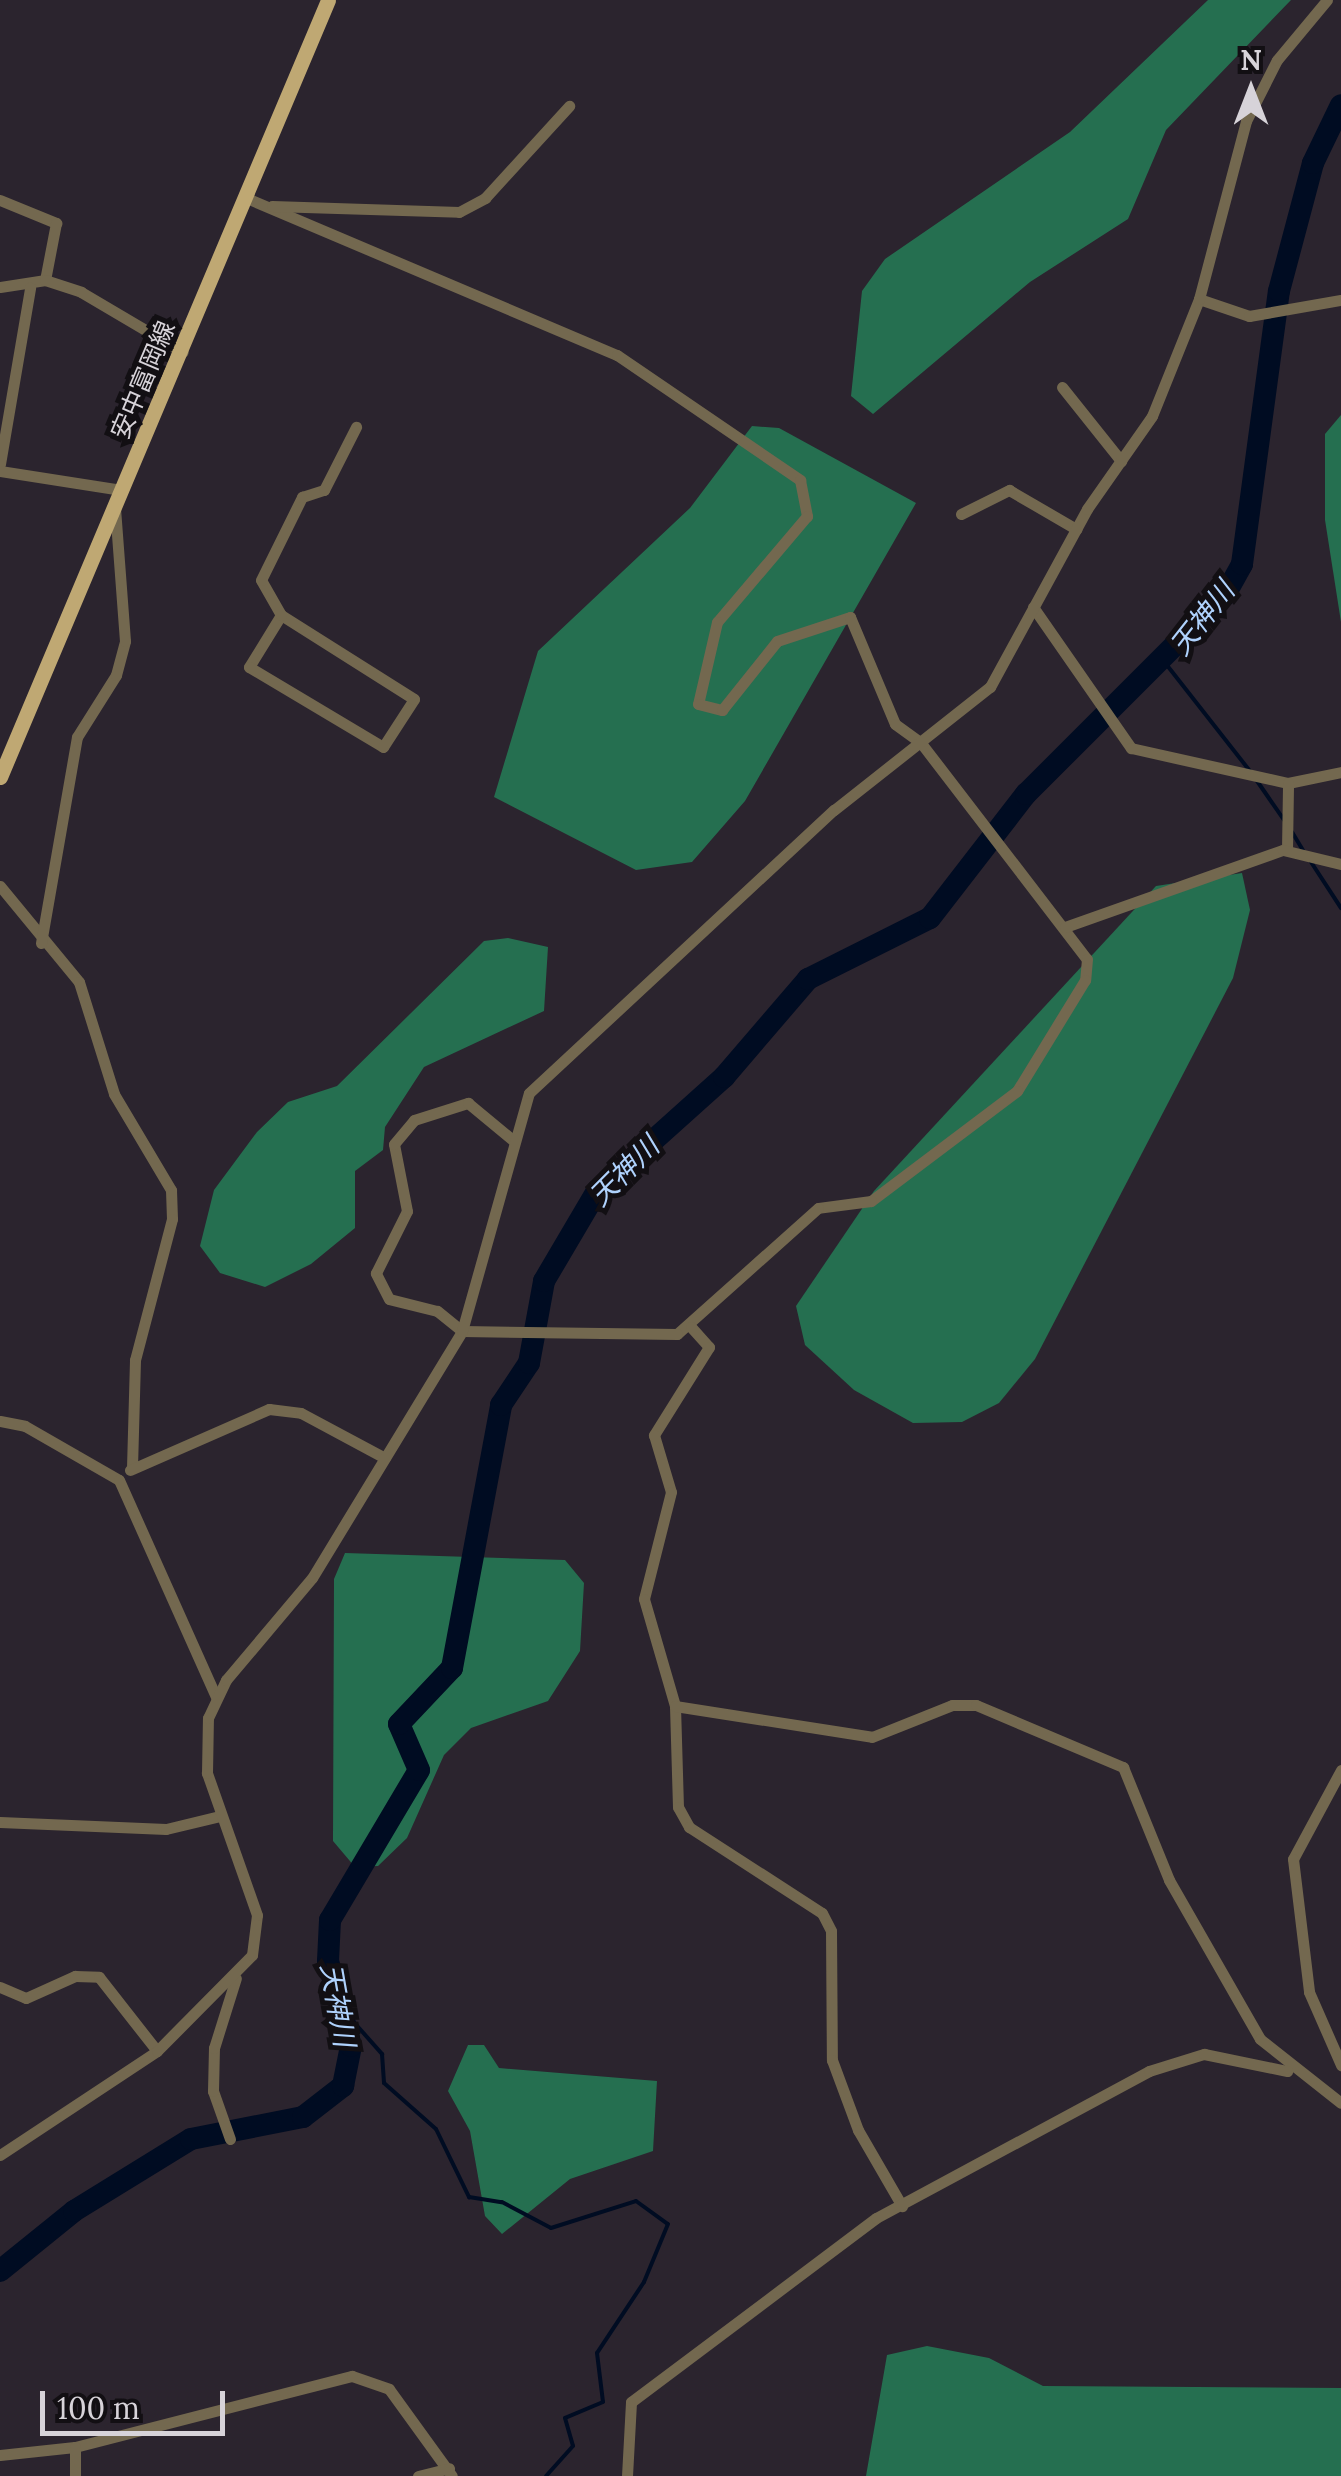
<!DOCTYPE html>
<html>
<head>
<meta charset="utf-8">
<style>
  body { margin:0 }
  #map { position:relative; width:1341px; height:2476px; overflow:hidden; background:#2b242e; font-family:Lora,"Noto Sans JP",serif }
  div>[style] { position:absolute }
  .forest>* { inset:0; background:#256f50 }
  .stream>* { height:4px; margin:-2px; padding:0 2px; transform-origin:2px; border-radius:2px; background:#000c22 }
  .river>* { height:22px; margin:-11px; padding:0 11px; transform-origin:11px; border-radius:11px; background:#000c22 }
  .minor>* { height:11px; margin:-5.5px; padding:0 5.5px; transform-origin:5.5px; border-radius:5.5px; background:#73684f }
  .major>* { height:15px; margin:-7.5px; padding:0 7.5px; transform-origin:7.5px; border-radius:7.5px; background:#bfa873 }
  span { translate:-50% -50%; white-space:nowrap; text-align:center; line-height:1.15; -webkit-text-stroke:10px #120f13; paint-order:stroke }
  .street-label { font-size:25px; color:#d7d3d9 }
  .water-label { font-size:28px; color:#afd2fd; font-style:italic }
  .north { position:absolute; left:1201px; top:40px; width:100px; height:100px; -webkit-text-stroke:8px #120f13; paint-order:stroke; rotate:0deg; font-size:28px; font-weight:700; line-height:40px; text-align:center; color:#d7d3d9 }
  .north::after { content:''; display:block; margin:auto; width:35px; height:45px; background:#d7d3d9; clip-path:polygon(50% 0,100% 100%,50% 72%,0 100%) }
  .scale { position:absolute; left:40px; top:2391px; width:185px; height:45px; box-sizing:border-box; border:5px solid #d7d3d9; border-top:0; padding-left:12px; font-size:30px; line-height:35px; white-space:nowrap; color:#d7d3d9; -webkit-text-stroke:8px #120f13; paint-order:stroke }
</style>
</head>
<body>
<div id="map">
  <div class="forest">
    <div style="clip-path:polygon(1208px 0,1291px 0,1166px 130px,1128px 219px,1030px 282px,873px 414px,851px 396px,862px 291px,885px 259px,1070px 132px)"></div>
    <div style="clip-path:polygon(1341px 415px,1341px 622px,1325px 520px,1325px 434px)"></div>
    <div style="clip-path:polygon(752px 426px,779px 428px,916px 503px,745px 801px,692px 862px,636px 870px,494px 797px,538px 651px,690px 508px)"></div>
    <div style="clip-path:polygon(1242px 873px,1250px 910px,1233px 978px,1035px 1359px,999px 1403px,962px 1422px,913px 1423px,854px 1390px,805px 1345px,796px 1306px,874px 1191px,1156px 886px)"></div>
    <div style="clip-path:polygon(508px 938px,548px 947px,544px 1011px,424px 1067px,385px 1127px,383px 1150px,355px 1171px,355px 1228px,311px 1264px,265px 1287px,220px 1273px,200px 1246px,214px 1190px,257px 1132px,288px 1102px,337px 1086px,484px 941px)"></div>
    <div style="clip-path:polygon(345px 1553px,565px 1560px,584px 1583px,580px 1651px,548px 1701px,471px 1728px,444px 1755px,407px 1838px,378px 1866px,355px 1867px,333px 1841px,334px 1579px)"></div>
    <div style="clip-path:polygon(468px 2045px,484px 2045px,499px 2068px,657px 2081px,653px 2151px,570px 2179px,502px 2234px,485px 2216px,470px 2131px,448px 2091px)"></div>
    <div style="clip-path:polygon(927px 2346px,989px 2358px,1043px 2386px,1341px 2388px,1341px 2476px,866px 2476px,887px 2355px)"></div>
  </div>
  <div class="stream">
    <div style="left:1166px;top:664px;width:136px;rotate:51.9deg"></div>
    <div style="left:1255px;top:778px;width:51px;rotate:55.4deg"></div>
    <div style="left:1292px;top:832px;width:21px;rotate:59deg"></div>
    <div style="left:1311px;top:862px;width:55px;rotate:56.9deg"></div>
    <div style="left:343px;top:2010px;width:59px;rotate:48.4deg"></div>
    <div style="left:382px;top:2054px;width:29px;rotate:86deg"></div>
    <div style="left:384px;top:2083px;width:69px;rotate:41.5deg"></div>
    <div style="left:436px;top:2129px;width:76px;rotate:64.1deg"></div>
    <div style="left:469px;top:2197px;width:33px;rotate:9deg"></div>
    <div style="left:502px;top:2202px;width:55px;rotate:28deg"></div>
    <div style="left:551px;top:2228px;width:89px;rotate:-17.6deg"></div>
    <div style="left:636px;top:2201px;width:39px;rotate:36deg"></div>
    <div style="left:668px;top:2224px;width:63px;rotate:112.5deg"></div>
    <div style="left:644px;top:2282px;width:85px;rotate:123.5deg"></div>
    <div style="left:597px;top:2353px;width:49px;rotate:83deg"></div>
    <div style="left:603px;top:2402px;width:41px;rotate:157.2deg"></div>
    <div style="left:565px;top:2418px;width:29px;rotate:74deg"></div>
    <div style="left:573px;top:2446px;width:40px;rotate:132deg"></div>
  </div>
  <div class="river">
    <div style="left:0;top:2271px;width:95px;rotate:-39deg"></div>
    <div style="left:74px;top:2211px;width:137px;rotate:-31.6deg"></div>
    <div style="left:191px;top:2139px;width:114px;rotate:-11.1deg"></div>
    <div style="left:303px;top:2117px;width:51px;rotate:-37.8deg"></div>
    <div style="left:343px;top:2086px;width:41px;rotate:-78.7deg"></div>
    <div style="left:351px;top:2046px;width:88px;rotate:-105.1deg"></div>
    <div style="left:328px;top:1961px;width:41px;rotate:-87.2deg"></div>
    <div style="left:330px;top:1920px;width:174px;rotate:-59.3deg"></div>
    <div style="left:419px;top:1770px;width:50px;rotate:-113.5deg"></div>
    <div style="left:399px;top:1724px;width:77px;rotate:-46.6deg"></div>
    <div style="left:452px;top:1668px;width:268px;rotate:-79.4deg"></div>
    <div style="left:501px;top:1405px;width:50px;rotate:-56.3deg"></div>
    <div style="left:529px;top:1363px;width:83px;rotate:-79.6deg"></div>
    <div style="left:544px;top:1281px;width:104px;rotate:-59.5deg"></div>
    <div style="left:597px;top:1191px;width:171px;rotate:-41.9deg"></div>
    <div style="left:724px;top:1077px;width:129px;rotate:-49.4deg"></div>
    <div style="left:808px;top:979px;width:136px;rotate:-26.6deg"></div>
    <div style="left:930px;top:918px;width:157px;rotate:-52.3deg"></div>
    <div style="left:1026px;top:794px;width:281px;rotate:-45deg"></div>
    <div style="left:1225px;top:595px;width:35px;rotate:-61deg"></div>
    <div style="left:1242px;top:564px;width:275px;rotate:-82.3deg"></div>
    <div style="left:1279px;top:291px;width:132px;rotate:-75.1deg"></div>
    <div style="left:1313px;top:163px;width:64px;rotate:-64.2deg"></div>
  </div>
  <div class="minor">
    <div style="left:249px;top:199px;width:400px;rotate:23deg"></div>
    <div style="left:617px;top:355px;width:222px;rotate:34.3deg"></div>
    <div style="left:800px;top:480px;width:37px;rotate:79deg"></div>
    <div style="left:807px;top:516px;width:139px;rotate:130.3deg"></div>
    <div style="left:717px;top:622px;width:84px;rotate:103deg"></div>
    <div style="left:698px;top:704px;width:25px;rotate:14deg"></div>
    <div style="left:722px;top:710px;width:88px;rotate:-51.4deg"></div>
    <div style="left:777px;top:641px;width:77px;rotate:-18.2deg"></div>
    <div style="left:850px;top:617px;width:116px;rotate:67.2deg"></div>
    <div style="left:895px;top:724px;width:32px;rotate:36deg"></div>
    <div style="left:921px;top:743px;width:272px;rotate:52.5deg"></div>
    <div style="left:1087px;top:959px;width:21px;rotate:95deg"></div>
    <div style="left:1085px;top:980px;width:130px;rotate:121.5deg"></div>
    <div style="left:1017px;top:1091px;width:183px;rotate:143deg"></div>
    <div style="left:871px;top:1201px;width:53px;rotate:172.5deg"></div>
    <div style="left:818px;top:1208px;width:189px;rotate:138.2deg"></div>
    <div style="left:677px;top:1334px;width:215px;rotate:-179.2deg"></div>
    <div style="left:462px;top:1331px;width:32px;rotate:-141deg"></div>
    <div style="left:437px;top:1311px;width:49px;rotate:-166deg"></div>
    <div style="left:389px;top:1299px;width:29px;rotate:-117deg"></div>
    <div style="left:376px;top:1273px;width:69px;rotate:-63.4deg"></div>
    <div style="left:407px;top:1211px;width:68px;rotate:-101deg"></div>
    <div style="left:394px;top:1144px;width:31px;rotate:-50deg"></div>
    <div style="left:414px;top:1120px;width:57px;rotate:-17.5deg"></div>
    <div style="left:468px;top:1103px;width:60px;rotate:39.6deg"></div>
    <div style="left:0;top:200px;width:61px;rotate:22.3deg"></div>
    <div style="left:56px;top:223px;width:58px;rotate:100.9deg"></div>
    <div style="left:272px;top:206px;width:187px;rotate:1.8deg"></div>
    <div style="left:459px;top:212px;width:30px;rotate:-28deg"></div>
    <div style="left:485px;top:198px;width:125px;rotate:-47.6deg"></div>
    <div style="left:0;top:287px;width:46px;rotate:-8.8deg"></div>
    <div style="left:45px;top:280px;width:38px;rotate:18deg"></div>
    <div style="left:81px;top:292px;width:118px;rotate:30.5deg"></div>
    <div style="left:1199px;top:299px;width:53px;rotate:18.8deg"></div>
    <div style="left:1249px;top:316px;width:93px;rotate:-9.9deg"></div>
    <div style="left:1062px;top:387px;width:95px;rotate:51.4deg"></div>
    <div style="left:0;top:464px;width:179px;rotate:-80.3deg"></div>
    <div style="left:0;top:471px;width:123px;rotate:8.9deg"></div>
    <div style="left:961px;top:514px;width:54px;rotate:-26.6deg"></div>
    <div style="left:1009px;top:490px;width:78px;rotate:30.2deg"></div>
    <div style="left:1033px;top:607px;width:172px;rotate:55.2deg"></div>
    <div style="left:1131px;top:748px;width:161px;rotate:12.6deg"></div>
    <div style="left:1288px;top:783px;width:54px;rotate:-11.7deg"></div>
    <div style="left:281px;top:615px;width:61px;rotate:121.6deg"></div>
    <div style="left:249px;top:667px;width:156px;rotate:30.8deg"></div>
    <div style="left:383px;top:747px;width:57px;rotate:-57.1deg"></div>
    <div style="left:414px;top:699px;width:157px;rotate:-147.7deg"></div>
    <div style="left:281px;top:615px;width:40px;rotate:-119.7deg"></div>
    <div style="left:261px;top:580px;width:93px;rotate:-63.7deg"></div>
    <div style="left:302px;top:497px;width:23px;rotate:-18deg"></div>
    <div style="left:324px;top:490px;width:71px;rotate:-63.1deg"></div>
    <div style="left:1287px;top:850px;width:67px;rotate:-89.1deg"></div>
    <div style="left:0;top:886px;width:124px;rotate:50.5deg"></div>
    <div style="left:79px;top:982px;width:117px;rotate:72.6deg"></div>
    <div style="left:114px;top:1094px;width:112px;rotate:59.3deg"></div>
    <div style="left:171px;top:1190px;width:29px;rotate:88deg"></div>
    <div style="left:172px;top:1219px;width:146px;rotate:104.7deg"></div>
    <div style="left:135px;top:1360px;width:108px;rotate:91.6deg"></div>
    <div style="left:1065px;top:927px;width:231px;rotate:-19.5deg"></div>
    <div style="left:1283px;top:850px;width:60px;rotate:13.6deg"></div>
    <div style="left:41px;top:943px;width:209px;rotate:-80.1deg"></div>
    <div style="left:77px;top:737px;width:73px;rotate:-57.8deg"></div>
    <div style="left:116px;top:675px;width:35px;rotate:-75deg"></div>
    <div style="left:125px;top:641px;width:132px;rotate:-94.3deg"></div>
    <div style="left:691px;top:1327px;width:27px;rotate:48deg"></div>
    <div style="left:709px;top:1347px;width:104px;rotate:122deg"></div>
    <div style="left:654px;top:1435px;width:59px;rotate:73.4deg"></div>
    <div style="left:671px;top:1492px;width:110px;rotate:104.2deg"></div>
    <div style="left:644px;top:1599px;width:111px;rotate:73.8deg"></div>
    <div style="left:675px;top:1706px;width:101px;rotate:88.3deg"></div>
    <div style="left:678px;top:1807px;width:23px;rotate:61deg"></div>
    <div style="left:689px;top:1827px;width:158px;rotate:32.9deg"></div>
    <div style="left:822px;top:1913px;width:20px;rotate:63deg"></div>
    <div style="left:831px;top:1931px;width:129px;rotate:89.6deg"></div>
    <div style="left:832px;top:2060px;width:75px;rotate:69.6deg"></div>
    <div style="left:858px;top:2130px;width:88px;rotate:59.9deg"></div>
    <div style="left:0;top:1421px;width:25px;rotate:11deg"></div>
    <div style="left:25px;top:1426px;width:108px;rotate:29.9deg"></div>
    <div style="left:119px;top:1480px;width:238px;rotate:65.9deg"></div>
    <div style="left:130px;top:1470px;width:152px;rotate:-23.7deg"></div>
    <div style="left:269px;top:1409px;width:32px;rotate:7deg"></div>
    <div style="left:301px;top:1413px;width:95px;rotate:28.2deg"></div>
    <div style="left:675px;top:1706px;width:199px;rotate:8.9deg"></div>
    <div style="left:872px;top:1737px;width:86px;rotate:-21.8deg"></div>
    <div style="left:952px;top:1705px;width:24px"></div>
    <div style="left:976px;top:1705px;width:160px;rotate:22.9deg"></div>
    <div style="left:1123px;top:1767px;width:122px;rotate:67.8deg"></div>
    <div style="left:1169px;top:1880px;width:183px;rotate:60.2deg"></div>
    <div style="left:1260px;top:2039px;width:103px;rotate:38.3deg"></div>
    <div style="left:1341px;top:1770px;width:101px;rotate:118.3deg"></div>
    <div style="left:1293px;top:1859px;width:134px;rotate:83.1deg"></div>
    <div style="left:1309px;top:1992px;width:80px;rotate:66.3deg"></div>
    <div style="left:0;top:1822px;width:166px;rotate:2.4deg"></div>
    <div style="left:166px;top:1829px;width:56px;rotate:-13.5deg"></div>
    <div style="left:0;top:1987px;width:28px;rotate:23deg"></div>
    <div style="left:26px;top:1998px;width:54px;rotate:-24.2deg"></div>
    <div style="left:75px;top:1976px;width:24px;rotate:2deg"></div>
    <div style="left:99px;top:1977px;width:94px;rotate:51.9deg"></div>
    <div style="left:230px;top:2139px;width:51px;rotate:-109.5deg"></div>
    <div style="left:213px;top:2091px;width:43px;rotate:-88.7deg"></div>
    <div style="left:214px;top:2048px;width:73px;rotate:-72.6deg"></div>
    <div style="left:0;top:2155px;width:188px;rotate:-33.5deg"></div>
    <div style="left:157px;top:2051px;width:135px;rotate:-45.3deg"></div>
    <div style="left:252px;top:1955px;width:40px;rotate:-82.9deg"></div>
    <div style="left:257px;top:1915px;width:151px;rotate:-109.4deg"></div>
    <div style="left:207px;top:1773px;width:55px;rotate:-89deg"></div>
    <div style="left:208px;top:1718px;width:42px;rotate:-64.7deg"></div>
    <div style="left:226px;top:1680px;width:133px;rotate:-49.9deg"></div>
    <div style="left:312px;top:1578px;width:289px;rotate:-58.7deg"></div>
    <div style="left:462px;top:1331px;width:247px;rotate:-74.3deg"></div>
    <div style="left:529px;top:1093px;width:416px;rotate:-42.9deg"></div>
    <div style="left:834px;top:810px;width:199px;rotate:-38.3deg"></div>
    <div style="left:990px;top:687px;width:203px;rotate:-61.4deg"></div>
    <div style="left:1087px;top:509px;width:113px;rotate:-55deg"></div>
    <div style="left:1152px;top:416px;width:126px;rotate:-68.1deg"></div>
    <div style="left:1199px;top:299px;width:184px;rotate:-75.2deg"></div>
    <div style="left:1246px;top:121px;width:68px;rotate:-63.1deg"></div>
    <div style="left:1277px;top:60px;width:78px;rotate:-50.2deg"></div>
    <div style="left:0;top:2455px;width:75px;rotate:-6.1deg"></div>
    <div style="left:75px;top:2447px;width:286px;rotate:-14.4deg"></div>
    <div style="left:352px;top:2376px;width:39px;rotate:19deg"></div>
    <div style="left:389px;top:2389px;width:107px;rotate:54.1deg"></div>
    <div style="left:75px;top:2476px;width:29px;rotate:-90deg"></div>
    <div style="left:418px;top:2476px;width:32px;rotate:-14deg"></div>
    <div style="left:627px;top:2476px;width:74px;rotate:-86.9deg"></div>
    <div style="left:631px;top:2402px;width:306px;rotate:-36.9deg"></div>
    <div style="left:876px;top:2218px;width:310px;rotate:-28.3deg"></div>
    <div style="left:1149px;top:2071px;width:58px;rotate:-17.2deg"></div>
    <div style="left:1204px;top:2054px;width:85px;rotate:11.6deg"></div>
  </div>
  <div class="major">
    <div style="left:0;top:777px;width:843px;rotate:-67.11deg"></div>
  </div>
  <div class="street-label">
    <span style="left:143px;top:380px;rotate:-67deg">安中富岡線</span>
  </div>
  <div class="water-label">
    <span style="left:1202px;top:618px;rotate:-52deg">天神川</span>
    <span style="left:624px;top:1171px;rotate:-45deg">天神川</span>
    <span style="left:338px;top:2005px;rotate:80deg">天神川</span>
  </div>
  <div class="north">N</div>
  <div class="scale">100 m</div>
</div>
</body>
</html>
